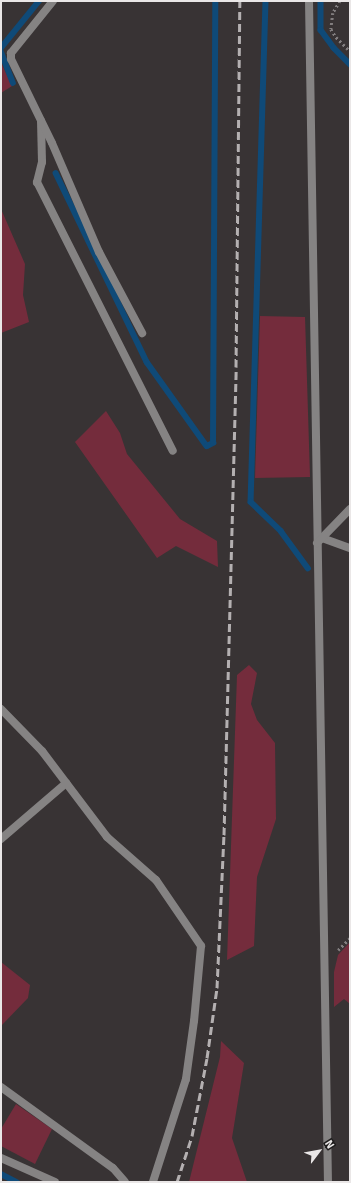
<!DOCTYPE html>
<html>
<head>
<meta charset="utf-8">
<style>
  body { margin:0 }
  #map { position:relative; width:351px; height:1183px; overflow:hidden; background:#383334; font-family:Signika,sans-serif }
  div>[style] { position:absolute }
  .green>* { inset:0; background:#742c3c }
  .stream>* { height:5.5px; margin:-2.75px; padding:0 2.75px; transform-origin:2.75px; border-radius:2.75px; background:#0f4a78 }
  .path>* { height:2.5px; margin-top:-1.25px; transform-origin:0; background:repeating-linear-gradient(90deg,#827e7f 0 2px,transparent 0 5px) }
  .lane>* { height:8px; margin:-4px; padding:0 4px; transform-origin:4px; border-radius:4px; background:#858383 }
  .street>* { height:8px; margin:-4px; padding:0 4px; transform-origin:4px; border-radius:4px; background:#858383 }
  .rail>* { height:3px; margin-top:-1.5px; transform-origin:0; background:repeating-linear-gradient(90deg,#b4b0b1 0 8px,transparent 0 12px) }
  span { translate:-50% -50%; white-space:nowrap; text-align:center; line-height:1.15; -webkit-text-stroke:3px #1e1c1c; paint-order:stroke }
  .frame { position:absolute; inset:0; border:2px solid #eae7e7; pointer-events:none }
  .north { position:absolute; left:299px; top:1131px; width:40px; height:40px; -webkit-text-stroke:3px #1e1c1c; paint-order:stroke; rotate:58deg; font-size:11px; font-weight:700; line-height:16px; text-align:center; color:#eae7e7 }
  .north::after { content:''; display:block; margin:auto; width:14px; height:18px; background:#eae7e7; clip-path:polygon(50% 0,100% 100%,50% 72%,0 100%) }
</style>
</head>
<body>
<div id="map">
  <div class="green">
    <div style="clip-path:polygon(1px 62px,12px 86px,1px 93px)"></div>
    <div style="clip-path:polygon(1px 209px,25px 264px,23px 295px,29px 322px,1px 333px)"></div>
    <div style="clip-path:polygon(260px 316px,305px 317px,310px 477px,255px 478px)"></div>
    <div style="clip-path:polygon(106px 411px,120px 433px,127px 454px,180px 519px,217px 541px,218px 567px,176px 546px,157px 558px,75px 442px)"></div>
    <div style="clip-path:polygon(249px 665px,257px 673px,251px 704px,257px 720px,275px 743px,276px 819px,257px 877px,254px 946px,227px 960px,237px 675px)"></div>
    <div style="clip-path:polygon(350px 942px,350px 1004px,344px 999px,334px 1007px,334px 972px,338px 955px)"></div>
    <div style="clip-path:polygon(1px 962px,30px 985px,28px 998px,1px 1026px)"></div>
    <div style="clip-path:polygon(221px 1041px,244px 1063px,232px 1138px,247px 1182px,189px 1182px,220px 1057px)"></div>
    <div style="clip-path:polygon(16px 1104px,52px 1129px,35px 1164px,1px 1146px,1px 1129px)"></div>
  </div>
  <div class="stream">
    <div style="left:266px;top:1px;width:501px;rotate:91.71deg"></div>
    <div style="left:251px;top:502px;width:42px;rotate:44deg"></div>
    <div style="left:281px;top:531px;width:46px;rotate:53.9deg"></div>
    <div style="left:321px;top:1px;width:29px;rotate:90deg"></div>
    <div style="left:321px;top:30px;width:22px;rotate:54deg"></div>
    <div style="left:334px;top:48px;width:23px;rotate:45deg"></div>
    <div style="left:1px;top:48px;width:60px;rotate:-51deg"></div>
    <div style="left:1px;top:51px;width:34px;rotate:69deg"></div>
    <div style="left:56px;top:173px;width:210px;rotate:64.3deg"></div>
    <div style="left:147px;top:362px;width:103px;rotate:54.5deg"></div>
    <div style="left:207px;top:446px;width:7px;rotate:-27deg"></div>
    <div style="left:213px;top:443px;width:442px;rotate:-89.7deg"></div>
    <div style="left:1px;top:1174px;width:18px;rotate:27deg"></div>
  </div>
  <div class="path">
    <div style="left:340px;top:1px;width:14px;rotate:120deg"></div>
    <div style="left:333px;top:13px;width:16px;rotate:97deg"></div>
    <div style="left:331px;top:29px;width:9px;rotate:58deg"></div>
    <div style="left:336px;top:37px;width:20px;rotate:45deg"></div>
    <div style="left:338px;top:950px;width:17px;rotate:-45deg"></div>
  </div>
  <div class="lane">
    <div style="left:41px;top:121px;width:41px;rotate:88.6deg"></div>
    <div style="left:42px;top:162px;width:21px;rotate:104deg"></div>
    <div style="left:37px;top:182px;width:301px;rotate:63.2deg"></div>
    <div style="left:1px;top:839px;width:86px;rotate:-40.7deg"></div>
  </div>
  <div class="street">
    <div style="left:53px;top:1px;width:67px;rotate:128.9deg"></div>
    <div style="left:11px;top:53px;width:6px;rotate:90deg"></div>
    <div style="left:11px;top:59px;width:93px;rotate:64deg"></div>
    <div style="left:52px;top:143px;width:119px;rotate:66.7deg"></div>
    <div style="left:99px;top:252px;width:92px;rotate:62deg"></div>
    <div style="left:309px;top:1px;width:1181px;rotate:89.08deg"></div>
    <div style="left:322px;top:538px;width:30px;rotate:20deg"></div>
    <div style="left:317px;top:543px;width:47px;rotate:-45.9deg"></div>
    <div style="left:1px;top:709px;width:59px;rotate:45.7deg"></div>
    <div style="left:42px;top:751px;width:108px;rotate:52.9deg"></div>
    <div style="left:107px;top:837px;width:65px;rotate:41.3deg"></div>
    <div style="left:156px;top:880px;width:80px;rotate:55.7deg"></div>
    <div style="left:201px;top:946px;width:75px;rotate:95.3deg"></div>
    <div style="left:194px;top:1021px;width:59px;rotate:97.9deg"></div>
    <div style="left:186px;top:1079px;width:108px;rotate:107.8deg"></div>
    <div style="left:1px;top:1087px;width:138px;rotate:35.9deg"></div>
    <div style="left:113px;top:1168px;width:18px;rotate:49deg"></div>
    <div style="left:1px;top:1158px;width:59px;rotate:24deg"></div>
  </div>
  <div class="rail">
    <div style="left:177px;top:1182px;width:48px;rotate:-71.9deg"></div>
    <div style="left:192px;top:1136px;width:79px;rotate:-79.1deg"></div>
    <div style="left:207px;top:1058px;width:71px;rotate:-81.9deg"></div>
    <div style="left:217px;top:988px;width:153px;rotate:-87.4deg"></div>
    <div style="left:224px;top:835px;width:468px;rotate:-88.5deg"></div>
    <div style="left:236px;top:367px;width:366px;rotate:-89.4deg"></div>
  </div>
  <div class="frame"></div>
  <div class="north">N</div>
</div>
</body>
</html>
